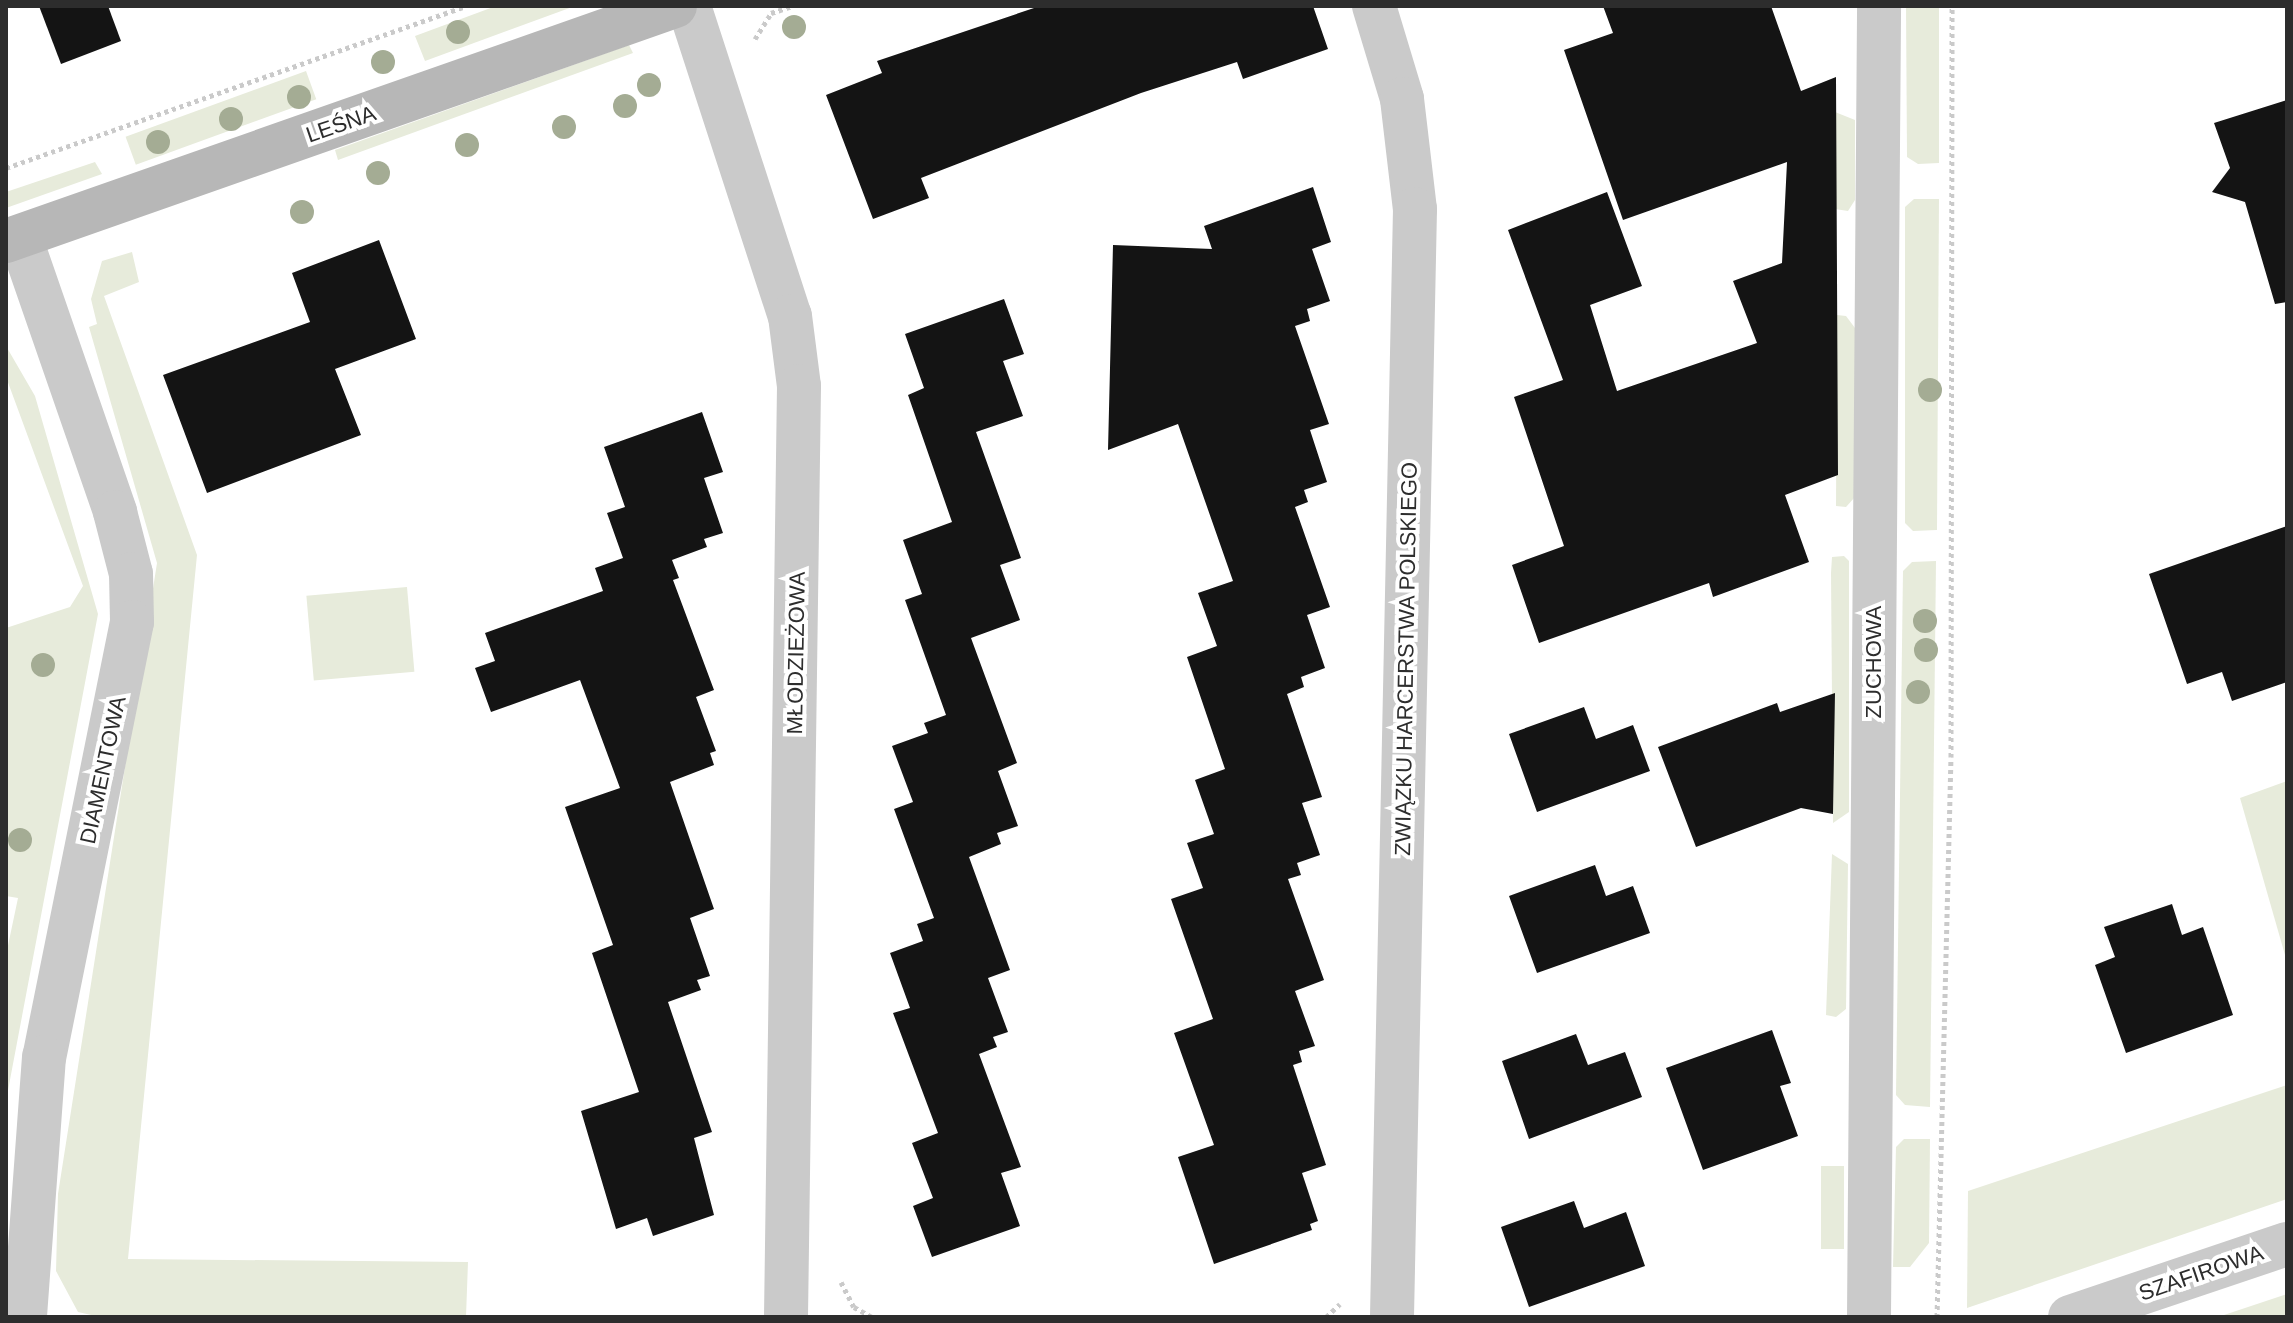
<!DOCTYPE html>
<html>
<head>
<meta charset="utf-8">
<style>
  body { margin:0 }
  #map { position:relative; width:2293px; height:1323px; overflow:hidden; background:#fff; font-family:Arial,sans-serif }
  div>[style] { position:absolute }
  .green>* { inset:0; background:#e7ebdb; transform-origin:0 0 }
  .building>* { inset:0; background:#141414 }
  .path>* { height:5px; margin-top:-2.5px; transform-origin:0; background:repeating-linear-gradient(90deg,#cacaca 0 4px,transparent 0 8px) }
  .street>* { height:44px; margin:-22px; padding:0 22px; transform-origin:22px; border-radius:22px; background:#cacaca }
  .secondary>* { height:44px; margin:-22px; padding:0 22px; transform-origin:22px; border-radius:22px; background:#b7b7b7 }
  .trees>* { width:24px; height:24px; margin:-12px; border-radius:50%; background:#a4ac94 }
  span { translate:-50% -50%; white-space:nowrap; text-align:center; line-height:1.15; -webkit-text-stroke:8px #fff; paint-order:stroke }
  .street-label { font-size:22px; color:#2d2d2d }
  .frame { position:absolute; inset:0; border:8px solid #2d2d2d; pointer-events:none }
</style>
</head>
<body>
<div id="map">
  <div class="green">
    <div style="clip-path:polygon(496px 6px,575px 6px,425px 61px,415px 36px)"></div>
    <div style="clip-path:polygon(1906px 6px,1939px 6px,1939px 163px,1918px 164px,1907px 157px)"></div>
    <div style="clip-path:polygon(629px 45px,633px 53px,338px 160px,335px 150px)"></div>
    <div style="left:306px;top:71px;width:30px;height:192px;rotate:70deg"></div>
    <div style="clip-path:polygon(1835px 112px,1855px 120px,1855px 200px,1848px 211px,1835px 209px)"></div>
    <div style="clip-path:polygon(95px 162px,102px 174px,6px 208px,6px 192px)"></div>
    <div style="clip-path:polygon(1914px 199px,1939px 199px,1937px 530px,1913px 531px,1905px 523px,1905px 207px)"></div>
    <div style="clip-path:polygon(132px 252px,139px 282px,104px 296px,197px 555px,128px 1259px,468px 1262px,466px 1317px,100px 1317px,78px 1312px,56px 1271px,58px 1194px,157px 563px,89px 327px,97px 324px,91px 299px,102px 261px)"></div>
    <div style="clip-path:polygon(1837px 315px,1846px 316px,1855px 328px,1855px 497px,1846px 507px,1836px 506px)"></div>
    <div style="clip-path:polygon(6px 346px,35px 396px,98px 614px,6px 1101px,6px 955px,18px 898px,6px 896px,6px 628px,70px 607px,83px 586px,6px 377px)"></div>
    <div style="clip-path:polygon(1844px 556px,1849px 561px,1849px 812px,1833px 823px,1831px 573px,1832px 557px)"></div>
    <div style="clip-path:polygon(1936px 561px,1930px 1107px,1905px 1105px,1896px 1095px,1903px 571px,1912px 562px)"></div>
    <div style="left:407px;top:587px;width:85px;height:101px;rotate:85deg"></div>
    <div style="clip-path:polygon(2287px 781px,2287px 962px,2240px 798px)"></div>
    <div style="clip-path:polygon(1832px 854px,1848px 864px,1846px 1009px,1836px 1017px,1826px 1015px)"></div>
    <div style="clip-path:polygon(2287px 1085px,2287px 1199px,1967px 1308px,1968px 1191px)"></div>
    <div style="clip-path:polygon(1904px 1139px,1930px 1139px,1929px 1243px,1910px 1267px,1893px 1267px,1896px 1147px)"></div>
    <div style="left:1821px;top:1166px;width:23px;height:83px"></div>
    <div style="clip-path:polygon(2287px 1294px,2287px 1317px,2218px 1317px)"></div>
  </div>
  <div class="building">
    <div style="clip-path:polygon(39px 6px,108px 6px,121px 41px,61px 64px)"></div>
    <div style="clip-path:polygon(1040px 6px,1313px 6px,1328px 49px,1243px 79px,1237px 62px,1141px 93px,921px 178px,929px 198px,873px 219px,826px 95px,882px 73px,877px 61px)"></div>
    <div style="clip-path:polygon(1603px 6px,1771px 6px,1801px 91px,1836px 77px,1838px 475px,1785px 495px,1809px 562px,1713px 597px,1709px 583px,1539px 643px,1512px 565px,1564px 546px,1514px 397px,1563px 380px,1508px 230px,1607px 192px,1642px 286px,1590px 305px,1617px 391px,1757px 343px,1733px 281px,1782px 263px,1787px 162px,1623px 220px,1564px 50px,1613px 33px)"></div>
    <div style="clip-path:polygon(2287px 100px,2287px 302px,2275px 304px,2245px 202px,2212px 192px,2230px 168px,2214px 123px)"></div>
    <div style="clip-path:polygon(1313px 187px,1331px 242px,1312px 249px,1330px 301px,1307px 309px,1310px 321px,1295px 326px,1329px 424px,1310px 430px,1327px 482px,1304px 490px,1308px 502px,1295px 507px,1330px 607px,1307px 615px,1325px 668px,1301px 677px,1304px 687px,1287px 694px,1322px 797px,1302px 803px,1320px 855px,1297px 863px,1301px 875px,1288px 879px,1324px 980px,1295px 991px,1315px 1046px,1299px 1051px,1302px 1062px,1293px 1065px,1326px 1165px,1302px 1173px,1318px 1221px,1310px 1224px,1312px 1230px,1214px 1264px,1178px 1157px,1214px 1145px,1174px 1033px,1213px 1019px,1171px 899px,1203px 888px,1187px 843px,1214px 834px,1195px 780px,1225px 769px,1187px 657px,1217px 646px,1198px 593px,1233px 581px,1178px 424px,1108px 450px,1113px 245px,1212px 249px,1204px 226px)"></div>
    <div style="clip-path:polygon(379px 240px,416px 339px,335px 369px,361px 435px,207px 493px,163px 375px,310px 322px,292px 273px)"></div>
    <div style="clip-path:polygon(1004px 299px,1024px 354px,1003px 361px,1023px 416px,976px 432px,1021px 558px,1000px 565px,1020px 620px,971px 638px,1017px 763px,998px 771px,1018px 826px,997px 833px,1001px 844px,969px 857px,1010px 970px,988px 978px,1008px 1032px,993px 1037px,997px 1047px,979px 1054px,1021px 1167px,1001px 1173px,1020px 1226px,932px 1257px,913px 1206px,933px 1198px,912px 1143px,938px 1133px,893px 1013px,910px 1008px,890px 953px,923px 941px,917px 924px,934px 918px,894px 809px,913px 802px,892px 746px,928px 733px,924px 723px,946px 715px,905px 600px,922px 594px,903px 540px,952px 522px,908px 395px,924px 388px,905px 334px)"></div>
    <div style="clip-path:polygon(702px 412px,723px 472px,704px 478px,723px 533px,704px 539px,707px 547px,672px 560px,679px 578px,673px 580px,714px 690px,696px 697px,716px 751px,710px 753px,714px 765px,670px 782px,714px 909px,690px 918px,710px 976px,697px 980px,701px 990px,668px 1002px,712px 1132px,694px 1138px,714px 1215px,653px 1236px,647px 1218px,616px 1229px,581px 1111px,639px 1092px,592px 953px,613px 945px,565px 807px,620px 788px,580px 680px,491px 712px,475px 668px,495px 661px,485px 633px,603px 591px,595px 568px,623px 558px,607px 513px,625px 507px,604px 447px)"></div>
    <div style="clip-path:polygon(2287px 526px,2287px 682px,2232px 701px,2222px 672px,2187px 684px,2149px 574px)"></div>
    <div style="clip-path:polygon(1835px 693px,1833px 814px,1801px 808px,1696px 847px,1658px 747px,1777px 703px,1780px 712px)"></div>
    <div style="clip-path:polygon(1584px 707px,1596px 739px,1633px 725px,1650px 771px,1537px 812px,1509px 734px)"></div>
    <div style="clip-path:polygon(1595px 865px,1606px 896px,1633px 886px,1650px 933px,1537px 973px,1509px 896px)"></div>
    <div style="clip-path:polygon(2172px 904px,2182px 935px,2203px 927px,2233px 1015px,2126px 1053px,2095px 965px,2115px 957px,2104px 927px)"></div>
    <div style="clip-path:polygon(1772px 1030px,1791px 1083px,1780px 1086px,1798px 1136px,1703px 1170px,1666px 1068px)"></div>
    <div style="clip-path:polygon(1576px 1034px,1588px 1065px,1625px 1052px,1642px 1097px,1529px 1139px,1502px 1061px)"></div>
    <div style="clip-path:polygon(1574px 1201px,1584px 1228px,1626px 1212px,1645px 1266px,1529px 1307px,1501px 1227px)"></div>
  </div>
  <div class="path">
    <div style="left:755px;top:39px;width:31px;rotate:-58deg"></div>
    <div style="left:771px;top:13px;width:22px;rotate:-18deg"></div>
    <div style="left:6px;top:168px;width:488px;rotate:-19.4deg"></div>
    <div style="left:841px;top:1282px;width:28px;rotate:63deg"></div>
    <div style="left:854px;top:1307px;width:21px;rotate:29deg"></div>
    <div style="left:1326px;top:1317px;width:19px;rotate:-43deg"></div>
    <div style="left:1937px;top:1317px;width:560px;rotate:-88.57deg"></div>
    <div style="left:1951px;top:757px;width:751px;rotate:-89.92deg"></div>
  </div>
  <div class="street">
    <div style="left:689px;top:6px;width:326px;rotate:72deg"></div>
    <div style="left:790px;top:316px;width:71px;rotate:82.7deg"></div>
    <div style="left:799px;top:386px;width:931px;rotate:90.8deg"></div>
    <div style="left:1374px;top:6px;width:97px;rotate:73.2deg"></div>
    <div style="left:1402px;top:99px;width:111px;rotate:83.3deg"></div>
    <div style="left:1415px;top:209px;width:1108px;rotate:91.19deg"></div>
    <div style="left:20px;top:237px;width:291px;rotate:70.9deg"></div>
    <div style="left:115px;top:512px;width:64px;rotate:75.5deg"></div>
    <div style="left:131px;top:574px;width:48px;rotate:88.8deg"></div>
    <div style="left:132px;top:622px;width:444px;rotate:101.4deg"></div>
    <div style="left:44px;top:1057px;width:261px;rotate:94.2deg"></div>
    <div style="left:1869px;top:1317px;width:1311px;rotate:-89.56deg"></div>
    <div style="left:2070px;top:1317px;width:229px;rotate:-18.6deg"></div>
  </div>
  <div class="secondary">
    <div style="left:6px;top:241px;width:709px;rotate:-19.35deg"></div>
  </div>
  <div class="trees">
    <div style="left:794px;top:27px"></div>
    <div style="left:458px;top:32px"></div>
    <div style="left:383px;top:62px"></div>
    <div style="left:649px;top:85px"></div>
    <div style="left:299px;top:97px"></div>
    <div style="left:625px;top:106px"></div>
    <div style="left:231px;top:119px"></div>
    <div style="left:564px;top:127px"></div>
    <div style="left:158px;top:142px"></div>
    <div style="left:467px;top:145px"></div>
    <div style="left:378px;top:173px"></div>
    <div style="left:302px;top:212px"></div>
    <div style="left:1930px;top:390px"></div>
    <div style="left:1925px;top:621px"></div>
    <div style="left:1926px;top:650px"></div>
    <div style="left:43px;top:665px"></div>
    <div style="left:1918px;top:692px"></div>
    <div style="left:20px;top:840px"></div>
  </div>
  <div class="street-label">
    <span style="left:341px;top:124px;rotate:-19deg">LEŚNA</span>
    <span style="left:796px;top:653px;rotate:-89deg">MŁODZIEŻOWA</span>
    <span style="left:1406px;top:659px;rotate:-89deg">ZWIĄZKU HARCERSTWA POLSKIEGO</span>
    <span style="left:1874px;top:662px;rotate:-90deg">ZUCHOWA</span>
    <span style="left:103px;top:770px;rotate:-78deg">DIAMENTOWA</span>
    <span style="left:2201px;top:1273px;rotate:-19deg">SZAFIROWA</span>
  </div>
  <div class="frame"></div>
</div>
</body>
</html>
